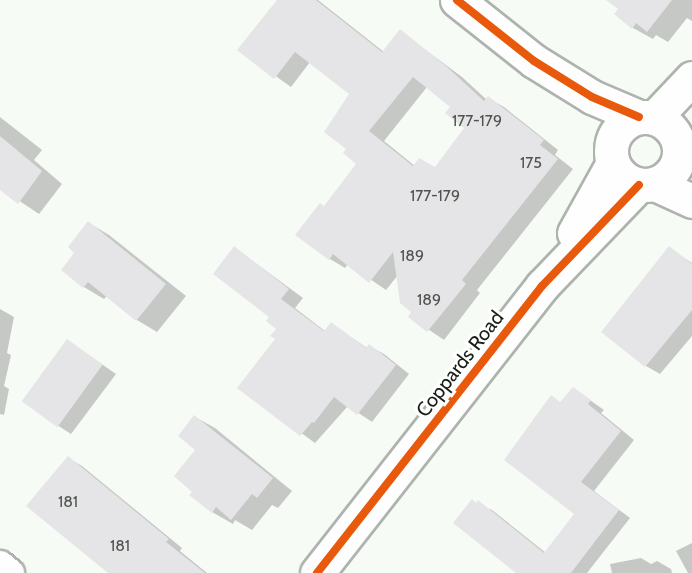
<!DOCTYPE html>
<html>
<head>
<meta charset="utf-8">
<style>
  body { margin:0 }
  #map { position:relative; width:692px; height:573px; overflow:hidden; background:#f7fbf6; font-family:Cabin,sans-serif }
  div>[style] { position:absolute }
  .shadow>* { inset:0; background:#0003 }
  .building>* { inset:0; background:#e5e4e6; transform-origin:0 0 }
  .roads { filter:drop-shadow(2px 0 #aeb4ad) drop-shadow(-2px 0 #aeb4ad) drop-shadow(0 2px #aeb4ad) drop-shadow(0 -2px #aeb4ad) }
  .street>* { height:28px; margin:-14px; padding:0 14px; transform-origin:14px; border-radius:14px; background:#fefefe }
  .secondary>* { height:33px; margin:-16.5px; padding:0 16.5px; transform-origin:16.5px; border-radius:16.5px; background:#fefefe }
  .secondary>.ring { margin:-16.5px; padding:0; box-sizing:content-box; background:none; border:33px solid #fefefe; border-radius:50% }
  .cycleway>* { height:8px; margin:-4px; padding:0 4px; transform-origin:4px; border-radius:4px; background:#e8590c }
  span { translate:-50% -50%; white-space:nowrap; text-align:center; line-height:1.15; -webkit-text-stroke:6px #fff; paint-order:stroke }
  .number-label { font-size:16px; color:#4e544d }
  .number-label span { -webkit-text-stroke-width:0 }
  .street-label { font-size:20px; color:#182016 }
</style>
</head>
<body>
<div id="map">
  <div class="shadow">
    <div style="clip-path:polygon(evenodd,279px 0,318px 0,384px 52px,400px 31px,462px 77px,487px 100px,488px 98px,504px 107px,558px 150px,555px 155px,573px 169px,477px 290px,480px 293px,444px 340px,410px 317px,413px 312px,398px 275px,386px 290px,348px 264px,345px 268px,330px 259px,297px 234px,324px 208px,358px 163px,348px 149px,351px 94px,310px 62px,291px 87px,239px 50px,279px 0,427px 87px,452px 106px,466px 127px,435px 169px,415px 166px,384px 141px,427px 87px)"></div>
    <div style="clip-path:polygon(627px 0,692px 0,692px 21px,687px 18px,668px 42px,656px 35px,653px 39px,633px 28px)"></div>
    <div style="clip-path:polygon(0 117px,42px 150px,34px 160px,62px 184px,39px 214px,0 188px)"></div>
    <div style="clip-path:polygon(89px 223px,109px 235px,186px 296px,157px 332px,137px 320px,107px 296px,104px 299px,84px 287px,63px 270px,77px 253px)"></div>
    <div style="clip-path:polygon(235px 248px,303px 298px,295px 308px,325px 331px,332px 324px,367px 348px,369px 346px,384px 354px,409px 374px,372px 422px,348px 406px,315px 443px,240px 388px,277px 339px,278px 329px)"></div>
    <div style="clip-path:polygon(669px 248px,692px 263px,692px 336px,660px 374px,646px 366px)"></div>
    <div style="clip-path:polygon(0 309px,14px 317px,7px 353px,11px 355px,4px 386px,9px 389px,4px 415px,0 414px)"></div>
    <div style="clip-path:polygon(68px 341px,116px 374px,71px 434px,57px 425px)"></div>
    <div style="clip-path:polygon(573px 388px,604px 410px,601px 413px,634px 440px,594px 491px,630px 518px,587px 573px,519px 573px,477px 504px,492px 510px,546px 553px,576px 514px,561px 403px)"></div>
    <div style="clip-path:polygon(195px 417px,215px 428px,292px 491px,278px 508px,272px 505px,252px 530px,235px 520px,233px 524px,212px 512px,194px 491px,197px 450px)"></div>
    <div style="clip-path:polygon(68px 458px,82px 466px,182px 548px,180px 551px,207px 573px,110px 573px)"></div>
    <div style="clip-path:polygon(692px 543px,692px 573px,688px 573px,676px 551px)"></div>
    <div style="clip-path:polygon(641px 558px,651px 564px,657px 561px,671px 569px,672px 573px,612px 573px,610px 564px)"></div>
  </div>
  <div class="building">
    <div style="clip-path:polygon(evenodd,277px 0,316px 0,382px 52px,400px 29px,446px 66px,484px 101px,488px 96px,544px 140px,540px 145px,558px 159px,462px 280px,466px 284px,427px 332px,408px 317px,411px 312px,400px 303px,393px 252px,369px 283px,333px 254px,329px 260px,295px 235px,320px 203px,324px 206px,356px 164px,343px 153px,346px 149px,324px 132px,349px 94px,295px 52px,274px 79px,237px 50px,277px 0,413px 77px,450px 107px,445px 113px,464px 128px,435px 167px,419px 158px,413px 166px,369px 131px,413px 77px)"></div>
    <div style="clip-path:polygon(606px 0,672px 0,647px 32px,636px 23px,632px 29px,614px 14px,618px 9px)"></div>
    <div style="clip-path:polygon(0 136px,42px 171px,18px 204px,0 190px)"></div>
    <div style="clip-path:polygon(88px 221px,166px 284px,136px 321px,88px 282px,83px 288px,61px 270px,74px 253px,68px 247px)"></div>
    <div style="clip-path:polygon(234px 246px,289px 289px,281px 299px,324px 331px,331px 322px,366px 348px,369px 344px,396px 365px,357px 415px,334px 397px,314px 423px,312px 422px,300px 436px,237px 388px,275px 339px,270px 336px,276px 329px,266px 321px,269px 317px,213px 274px)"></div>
    <div style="clip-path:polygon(669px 246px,692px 264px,692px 310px,645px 367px,601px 332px)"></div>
    <div style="left:67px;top:339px;width:44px;height:77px;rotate:36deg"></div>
    <div style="clip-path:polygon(573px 387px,591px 400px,588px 404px,621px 431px,581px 482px,619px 510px,571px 573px,516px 573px,453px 523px,472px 499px,476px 503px,478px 500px,544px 553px,574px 514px,504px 460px,551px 395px,560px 402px)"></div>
    <div style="clip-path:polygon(194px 415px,273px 478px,257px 498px,252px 494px,231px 520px,216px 507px,212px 513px,189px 495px,192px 492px,174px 476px,195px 450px,178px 436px)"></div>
    <div style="clip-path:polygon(68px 456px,169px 539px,166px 542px,205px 573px,108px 573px,26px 506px)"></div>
  </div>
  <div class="roads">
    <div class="street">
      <div style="left:0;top:565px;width:13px;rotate:39deg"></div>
    </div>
    <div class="secondary">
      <div style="left:457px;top:0;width:98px;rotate:38.4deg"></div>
      <div style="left:534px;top:61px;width:68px;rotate:31.8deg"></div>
      <div style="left:592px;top:97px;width:51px;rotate:23.1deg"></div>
      <div class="ring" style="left:611px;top:117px;width:35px;height:35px"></div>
      <div style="left:654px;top:118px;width:55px;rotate:-46.5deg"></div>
      <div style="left:655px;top:184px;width:41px;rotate:24.7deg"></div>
      <div style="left:574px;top:233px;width:80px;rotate:-60.9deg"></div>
      <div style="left:317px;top:573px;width:365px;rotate:-51.9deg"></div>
      <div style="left:542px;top:286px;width:140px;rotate:-46.2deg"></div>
    </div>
  </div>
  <div class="cycleway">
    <div style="left:457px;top:0;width:98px;rotate:38.4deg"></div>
    <div style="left:534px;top:61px;width:68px;rotate:31.8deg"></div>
    <div style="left:592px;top:97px;width:51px;rotate:23.1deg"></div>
    <div style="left:317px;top:573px;width:365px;rotate:-51.9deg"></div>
    <div style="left:542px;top:286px;width:140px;rotate:-46.2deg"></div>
  </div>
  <div class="number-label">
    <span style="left:477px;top:121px">177-179</span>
    <span style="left:531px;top:163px">175</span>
    <span style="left:435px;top:196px">177-179</span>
    <span style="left:412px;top:256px">189</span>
    <span style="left:429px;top:300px">189</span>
    <span style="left:68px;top:502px">181</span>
    <span style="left:120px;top:546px">181</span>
  </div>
  <div class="street-label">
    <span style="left:460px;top:364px;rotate:-52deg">Coppards Road</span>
  </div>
</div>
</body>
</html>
